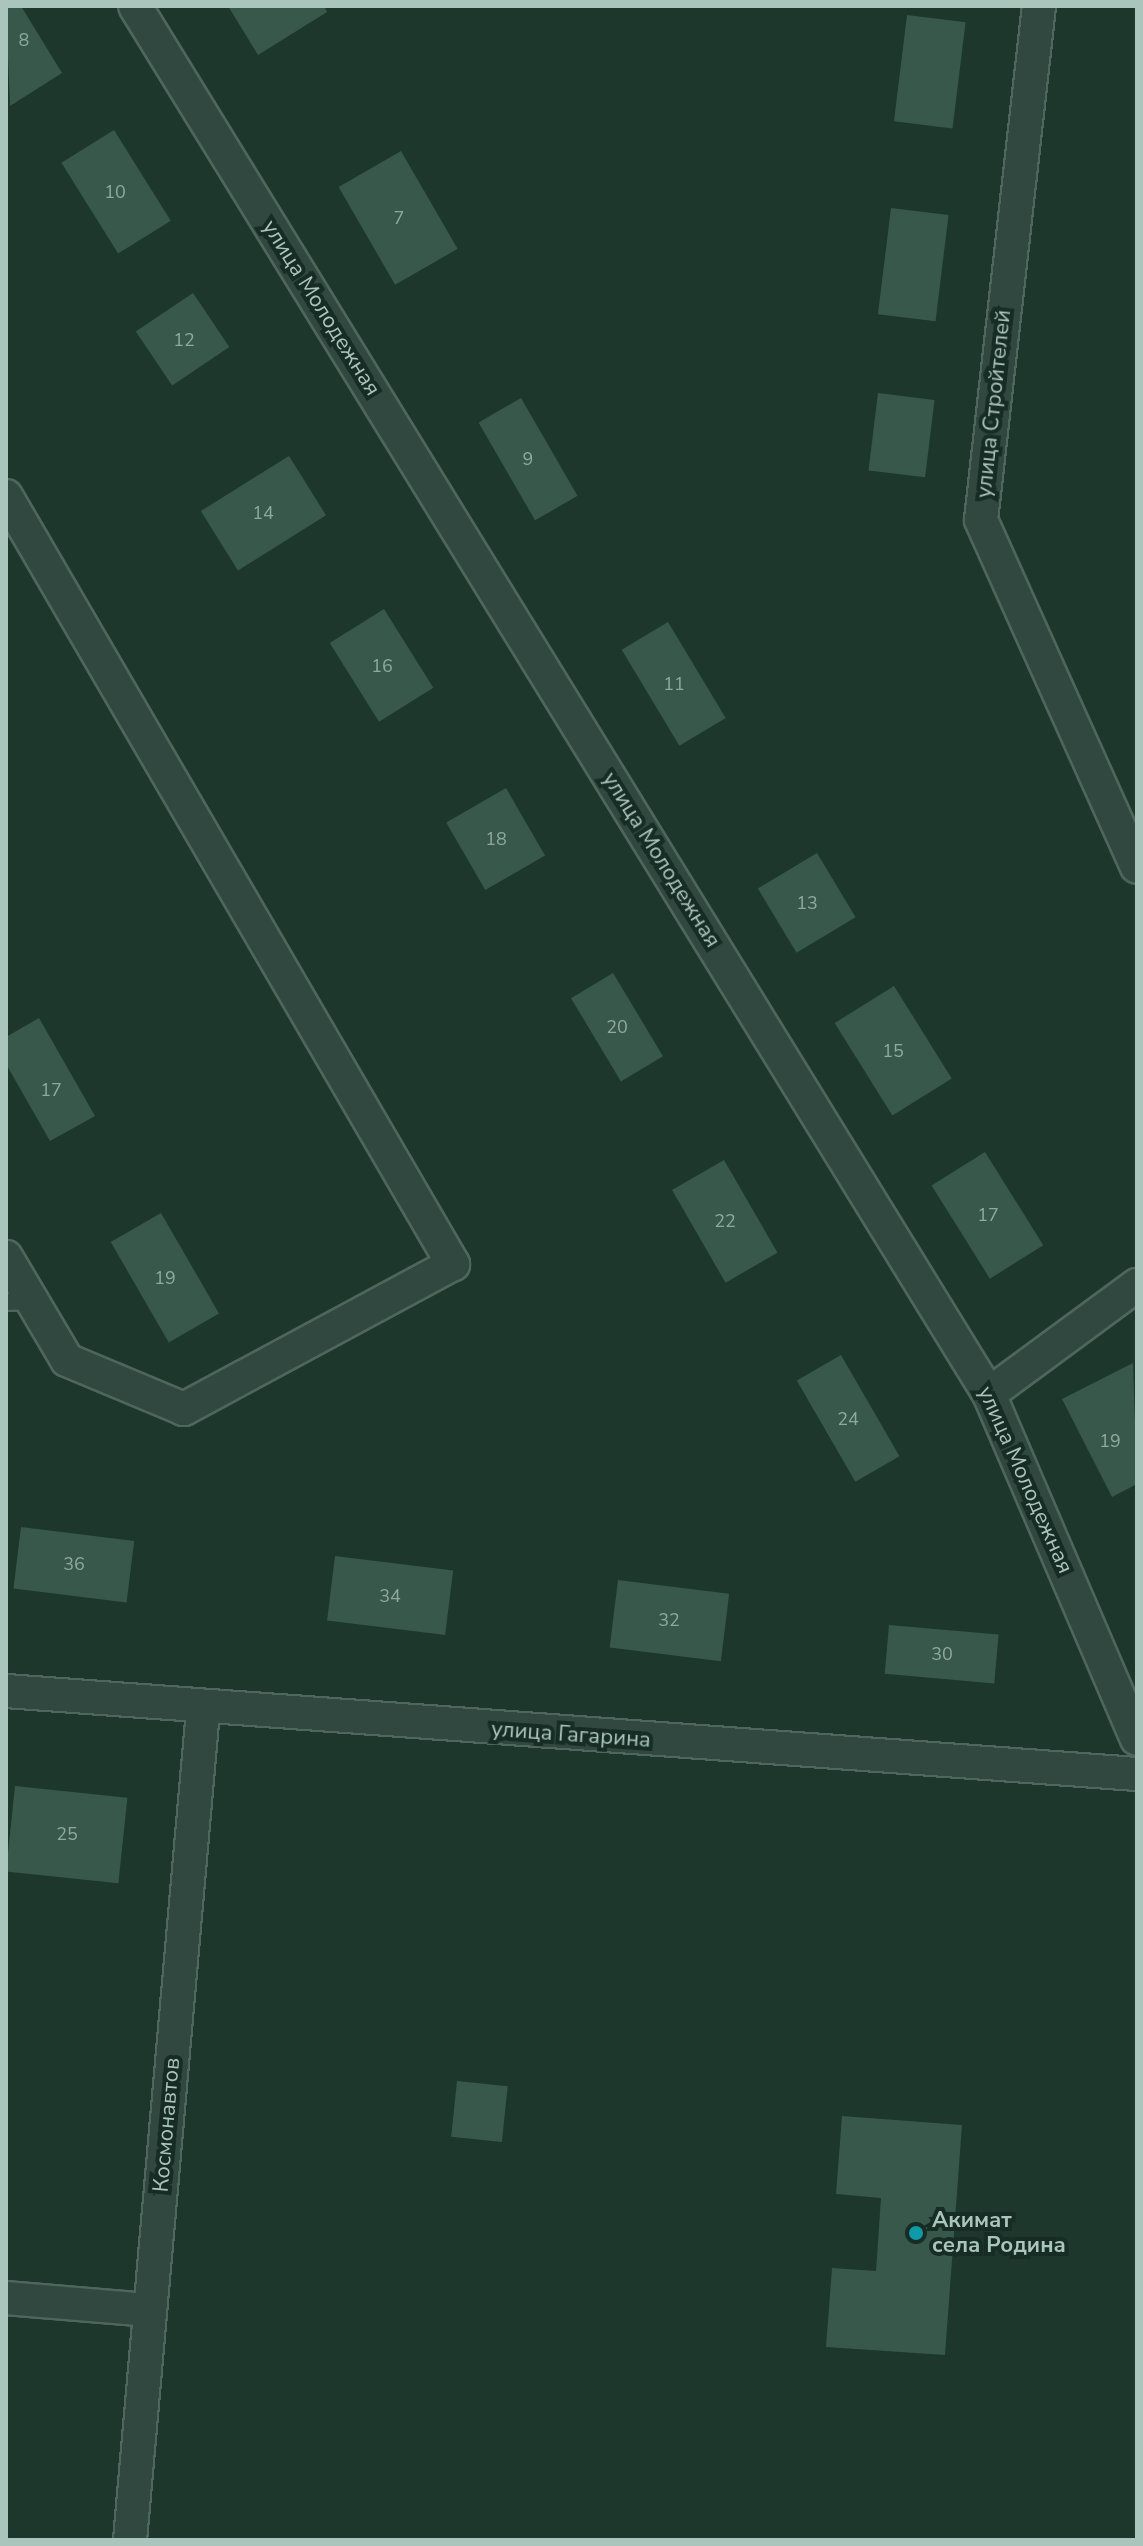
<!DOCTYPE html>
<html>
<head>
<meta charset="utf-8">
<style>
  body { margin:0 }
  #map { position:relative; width:1143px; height:2546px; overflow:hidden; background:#1d372d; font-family:"Nunito Sans",sans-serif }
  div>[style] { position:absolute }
  .building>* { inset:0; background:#38584c; transform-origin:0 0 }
  .roads { filter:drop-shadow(2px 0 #4e665d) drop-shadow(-2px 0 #4e665d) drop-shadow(0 2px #4e665d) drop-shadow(0 -2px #4e665d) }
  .lane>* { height:16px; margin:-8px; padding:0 8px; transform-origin:8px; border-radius:8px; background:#30483f }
  .street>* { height:32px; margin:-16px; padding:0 16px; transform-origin:16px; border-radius:16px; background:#30483f }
  .dots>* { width:22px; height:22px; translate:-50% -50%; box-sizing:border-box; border:4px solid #162c24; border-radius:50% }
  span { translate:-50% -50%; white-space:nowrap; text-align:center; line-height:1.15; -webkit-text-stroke:8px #162c24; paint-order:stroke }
  .number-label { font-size:18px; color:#8eaaa0 }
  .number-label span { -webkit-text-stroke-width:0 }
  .street-label { font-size:22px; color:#aac5bc }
  .poi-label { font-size:22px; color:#aac5bc; font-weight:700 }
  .left { translate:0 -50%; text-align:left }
  .frame { position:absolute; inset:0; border:8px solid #aac5bc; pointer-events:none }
</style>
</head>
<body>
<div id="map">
  <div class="building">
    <div style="clip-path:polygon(6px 6px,21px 6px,62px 73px,10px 106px)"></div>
    <div style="clip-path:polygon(228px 6px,324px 6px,327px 12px,258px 55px)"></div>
    <div style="left:907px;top:15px;width:59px;height:107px;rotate:7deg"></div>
    <div style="left:114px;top:130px;width:107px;height:62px;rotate:58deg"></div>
    <div style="left:401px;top:151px;width:113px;height:72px;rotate:60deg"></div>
    <div style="left:891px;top:208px;width:58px;height:107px;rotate:7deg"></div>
    <div style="left:193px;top:293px;width:65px;height:69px;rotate:56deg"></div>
    <div style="left:878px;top:393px;width:57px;height:78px;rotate:7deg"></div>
    <div style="left:521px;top:398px;width:113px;height:49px;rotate:60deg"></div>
    <div style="left:289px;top:456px;width:70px;height:104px;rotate:58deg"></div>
    <div style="left:384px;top:609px;width:93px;height:64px;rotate:58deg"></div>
    <div style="left:668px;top:622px;width:112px;height:54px;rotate:59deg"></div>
    <div style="left:506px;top:788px;width:78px;height:69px;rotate:60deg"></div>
    <div style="left:817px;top:853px;width:75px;height:69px;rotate:59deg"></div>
    <div style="left:613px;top:973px;width:97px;height:49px;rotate:59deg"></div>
    <div style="left:894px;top:986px;width:109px;height:70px;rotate:58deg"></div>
    <div style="clip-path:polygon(39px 1018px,95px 1116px,50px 1141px,6px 1064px,6px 1037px)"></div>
    <div style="left:985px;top:1152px;width:110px;height:63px;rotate:58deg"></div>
    <div style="left:724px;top:1160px;width:107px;height:60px;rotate:60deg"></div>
    <div style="left:161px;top:1213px;width:116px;height:58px;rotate:60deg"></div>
    <div style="left:841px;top:1355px;width:117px;height:51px;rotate:60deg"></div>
    <div style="clip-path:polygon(1133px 1363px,1137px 1484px,1112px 1497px,1062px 1399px)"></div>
    <div style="left:21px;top:1527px;width:114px;height:62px;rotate:7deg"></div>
    <div style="left:335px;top:1556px;width:119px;height:65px;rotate:7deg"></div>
    <div style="left:618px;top:1580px;width:112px;height:68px;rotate:7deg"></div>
    <div style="left:889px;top:1625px;width:110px;height:49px;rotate:5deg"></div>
    <div style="left:15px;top:1786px;width:113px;height:86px;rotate:6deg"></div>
    <div style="left:457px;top:2081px;width:51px;height:56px;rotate:6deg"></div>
    <div style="clip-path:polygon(842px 2116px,962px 2125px,945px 2355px,826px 2347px,832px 2268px,876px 2271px,881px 2198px,836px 2194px)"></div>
  </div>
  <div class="roads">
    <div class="lane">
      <div style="left:6px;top:1302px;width:26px;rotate:-2deg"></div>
    </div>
    <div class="street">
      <div style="left:135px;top:6px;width:1630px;rotate:58.4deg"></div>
      <div style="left:989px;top:1394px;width:375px;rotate:66.8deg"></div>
      <div style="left:1039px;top:6px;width:517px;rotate:96.44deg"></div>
      <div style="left:981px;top:520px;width:380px;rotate:65.8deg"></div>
      <div style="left:6px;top:496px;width:889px;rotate:59.8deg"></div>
      <div style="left:453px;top:1264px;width:306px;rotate:151.7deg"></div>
      <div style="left:184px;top:1409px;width:127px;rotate:-157.3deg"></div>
      <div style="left:67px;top:1360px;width:120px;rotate:-120.6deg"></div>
      <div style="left:989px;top:1394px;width:184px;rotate:-36.4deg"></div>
      <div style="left:6px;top:1691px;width:1134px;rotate:4.2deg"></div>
      <div style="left:6px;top:2298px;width:144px;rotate:4.8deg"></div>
      <div style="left:130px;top:2540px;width:832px;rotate:-84.97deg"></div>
    </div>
  </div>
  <div class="dots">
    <div style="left:916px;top:2233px;background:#0f9aa8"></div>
  </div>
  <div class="number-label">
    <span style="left:24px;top:40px">8</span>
    <span style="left:115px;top:192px">10</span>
    <span style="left:399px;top:218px">7</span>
    <span style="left:184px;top:340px">12</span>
    <span style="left:528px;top:459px">9</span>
    <span style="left:263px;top:513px">14</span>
    <span style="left:382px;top:666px">16</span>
    <span style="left:674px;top:684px">11</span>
    <span style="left:496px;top:839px">18</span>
    <span style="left:807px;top:903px">13</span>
    <span style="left:617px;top:1027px">20</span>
    <span style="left:893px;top:1051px">15</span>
    <span style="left:51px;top:1090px">17</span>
    <span style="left:988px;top:1215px">17</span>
    <span style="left:725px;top:1221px">22</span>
    <span style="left:165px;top:1278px">19</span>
    <span style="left:848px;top:1419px">24</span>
    <span style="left:1110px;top:1441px">19</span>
    <span style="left:74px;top:1564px">36</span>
    <span style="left:390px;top:1596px">34</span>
    <span style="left:669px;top:1620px">32</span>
    <span style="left:942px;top:1654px">30</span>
    <span style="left:67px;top:1834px">25</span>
  </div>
  <div class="street-label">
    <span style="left:321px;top:308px;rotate:58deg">улица Молодежная</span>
    <span style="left:994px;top:404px;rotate:-84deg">улица Стройтелей</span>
    <span style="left:661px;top:860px;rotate:58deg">улица Молодежная</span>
    <span style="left:1025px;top:1480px;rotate:66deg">улица Молодежная</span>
    <span style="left:571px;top:1735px;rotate:4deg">улица Гагарина</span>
    <span style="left:167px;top:2125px;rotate:-85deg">Космонавтов</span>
  </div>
  <div class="poi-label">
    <span class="left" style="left:932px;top:2233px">Акимат<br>села Родина</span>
  </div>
  <div class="frame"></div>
</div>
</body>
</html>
